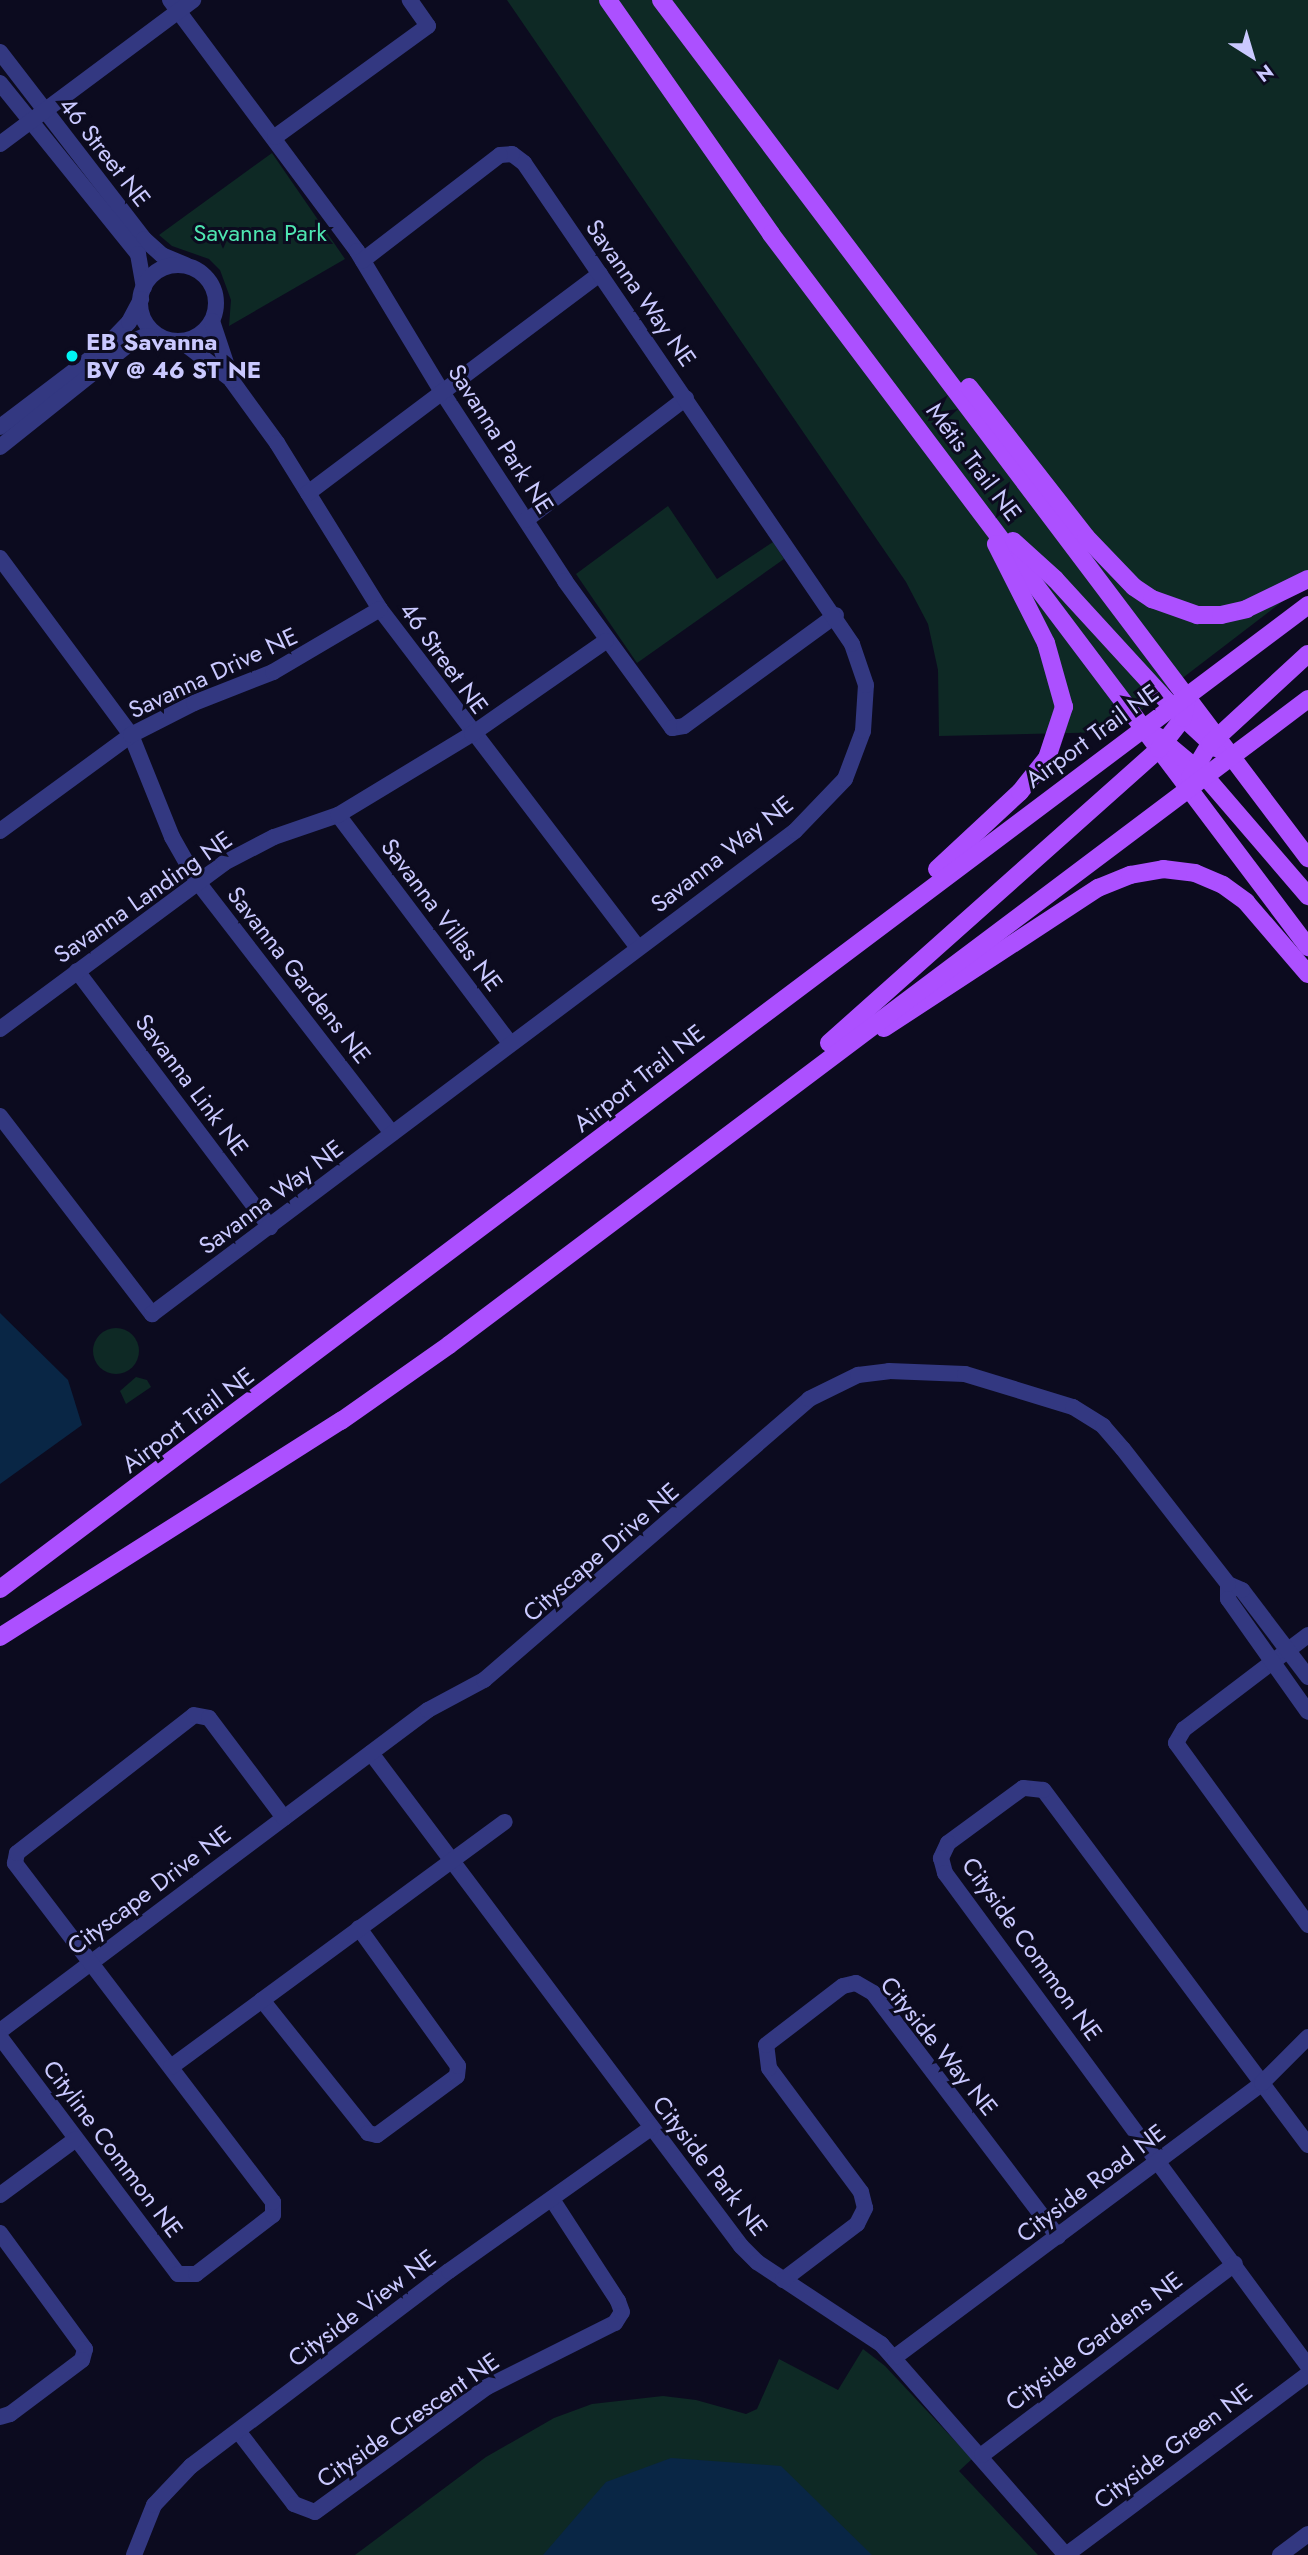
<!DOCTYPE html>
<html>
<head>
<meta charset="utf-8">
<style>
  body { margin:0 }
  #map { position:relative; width:1308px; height:2555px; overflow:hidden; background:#0c0b1f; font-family:Jost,sans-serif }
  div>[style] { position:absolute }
  .green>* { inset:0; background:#0e2925 }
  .round { border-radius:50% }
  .water>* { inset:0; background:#092645 }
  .minor>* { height:16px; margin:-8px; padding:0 8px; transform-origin:8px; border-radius:8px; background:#333881 }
  .minor>.ring { margin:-8px; padding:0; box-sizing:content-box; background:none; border:16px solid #333881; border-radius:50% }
  .major>* { height:18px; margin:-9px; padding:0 9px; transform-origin:9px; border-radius:9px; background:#ac50ff }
  .dots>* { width:19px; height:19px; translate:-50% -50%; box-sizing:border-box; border:4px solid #0c0b1f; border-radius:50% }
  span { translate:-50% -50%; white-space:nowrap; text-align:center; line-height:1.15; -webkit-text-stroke:6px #0c0b1f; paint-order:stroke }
  .street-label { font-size:24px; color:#cac9ff }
  .park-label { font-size:24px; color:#4ee6b1 }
  .poi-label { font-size:24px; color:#cac9ff; font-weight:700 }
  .left { translate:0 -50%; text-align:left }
  .north { position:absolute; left:1217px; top:21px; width:70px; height:70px; -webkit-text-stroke:5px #0c0b1f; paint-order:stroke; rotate:143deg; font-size:19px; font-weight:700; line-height:28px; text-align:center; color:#cac9ff }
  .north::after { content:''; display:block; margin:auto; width:24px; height:32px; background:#cac9ff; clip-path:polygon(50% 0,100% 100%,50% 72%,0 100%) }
</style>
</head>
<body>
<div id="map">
  <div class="green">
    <div style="clip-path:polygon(507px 0,1308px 0,1308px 582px,1112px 732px,939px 736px,938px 670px,928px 624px,906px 582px)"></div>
    <div style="clip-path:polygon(272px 153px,345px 259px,229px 326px,231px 300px,220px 270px,209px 259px,172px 246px,159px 235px)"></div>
    <div style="clip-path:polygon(668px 506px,717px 579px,773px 542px,784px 559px,637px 663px,576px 574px)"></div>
    <div class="round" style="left:93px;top:1328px;width:46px;height:46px"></div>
    <div style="clip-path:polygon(136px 1377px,147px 1380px,151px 1387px,126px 1404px,120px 1391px)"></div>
    <div style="clip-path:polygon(863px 2349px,885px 2366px,972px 2459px,959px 2471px,1038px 2555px,355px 2555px,486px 2457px,554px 2418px,592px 2404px,663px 2396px,696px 2400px,746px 2414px,757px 2409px,779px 2359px,838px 2390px)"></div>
  </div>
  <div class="water">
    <div style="clip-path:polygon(0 1313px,68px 1380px,82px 1425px,0 1484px)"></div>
    <div style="clip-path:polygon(671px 2458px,781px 2466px,872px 2555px,543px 2555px,606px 2482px)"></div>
  </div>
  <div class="minor">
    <div style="left:170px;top:0;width:313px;rotate:53.3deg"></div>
    <div style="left:357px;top:251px;width:165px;rotate:58.9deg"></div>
    <div style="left:442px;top:392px;width:225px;rotate:56.9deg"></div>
    <div style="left:565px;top:581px;width:182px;rotate:53.9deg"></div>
    <div style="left:672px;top:728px;width:12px;rotate:-9deg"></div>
    <div style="left:684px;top:726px;width:188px;rotate:-36.1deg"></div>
    <div style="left:0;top:52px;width:236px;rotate:52.4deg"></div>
    <div style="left:144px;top:239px;width:24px;rotate:42deg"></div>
    <div style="left:162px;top:255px;width:26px;rotate:23deg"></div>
    <div style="left:0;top:83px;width:220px;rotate:51.1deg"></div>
    <div style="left:138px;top:254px;width:34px;rotate:80deg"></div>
    <div style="left:275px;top:137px;width:189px;rotate:-36deg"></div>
    <div style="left:428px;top:26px;width:32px;rotate:-125deg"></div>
    <div style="left:0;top:144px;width:241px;rotate:-36.7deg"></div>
    <div class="ring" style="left:140px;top:265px;width:60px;height:60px"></div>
    <div style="left:212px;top:321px;width:63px;rotate:71.6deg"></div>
    <div style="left:232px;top:381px;width:77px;rotate:54deg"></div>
    <div style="left:277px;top:443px;width:195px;rotate:58.2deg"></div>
    <div style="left:380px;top:609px;width:426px;rotate:52.7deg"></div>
    <div style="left:181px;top:341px;width:64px;rotate:37.4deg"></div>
    <div style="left:0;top:427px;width:131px;rotate:-37.2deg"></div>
    <div style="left:104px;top:348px;width:36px;rotate:-46deg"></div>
    <div style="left:129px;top:322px;width:26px;rotate:-62deg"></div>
    <div style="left:0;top:447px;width:170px;rotate:-38.6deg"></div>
    <div style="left:133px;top:341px;width:13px;rotate:-23deg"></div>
    <div style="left:145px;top:336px;width:17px;rotate:7deg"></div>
    <div style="left:308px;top:493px;width:365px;rotate:-36.9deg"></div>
    <div style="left:526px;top:520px;width:201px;rotate:-37.3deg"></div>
    <div style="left:0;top:558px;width:220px;rotate:53.5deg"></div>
    <div style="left:131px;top:735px;width:110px;rotate:68.1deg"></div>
    <div style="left:172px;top:837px;width:51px;rotate:60.4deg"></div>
    <div style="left:197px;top:881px;width:319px;rotate:52.3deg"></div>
    <div style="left:338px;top:815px;width:286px;rotate:53deg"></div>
    <div style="left:0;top:831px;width:162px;rotate:-36.2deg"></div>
    <div style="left:131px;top:735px;width:71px;rotate:-26.9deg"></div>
    <div style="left:194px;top:703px;width:85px;rotate:-21.4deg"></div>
    <div style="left:273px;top:672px;width:124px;rotate:-30.5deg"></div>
    <div style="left:77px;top:971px;width:321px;rotate:53deg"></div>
    <div style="left:0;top:1029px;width:279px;rotate:-36.5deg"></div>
    <div style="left:224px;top:863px;width:56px;rotate:-27.5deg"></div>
    <div style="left:274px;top:837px;width:68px;rotate:-19deg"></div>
    <div style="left:338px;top:815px;width:157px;rotate:-31.2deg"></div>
    <div style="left:472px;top:734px;width:163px;rotate:-34.8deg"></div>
    <div style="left:0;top:1116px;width:250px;rotate:52.5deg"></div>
    <div style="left:152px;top:1314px;width:804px;rotate:-36.91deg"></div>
    <div style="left:795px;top:831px;width:72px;rotate:-46.1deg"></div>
    <div style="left:845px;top:779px;width:51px;rotate:-69.4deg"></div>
    <div style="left:863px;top:731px;width:46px;rotate:-86.3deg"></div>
    <div style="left:866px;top:685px;width:43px;rotate:-108.9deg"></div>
    <div style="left:852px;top:644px;width:582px;rotate:-124.29deg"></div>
    <div style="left:524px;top:163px;width:15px;rotate:-143deg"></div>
    <div style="left:512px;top:154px;width:12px;rotate:175deg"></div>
    <div style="left:500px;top:155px;width:173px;rotate:142.5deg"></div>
    <div style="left:1308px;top:1635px;width:156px;rotate:142.8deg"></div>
    <div style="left:1184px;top:1729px;width:16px;rotate:120deg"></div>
    <div style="left:1176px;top:1743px;width:225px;rotate:54deg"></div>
    <div style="left:1308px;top:1677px;width:109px;rotate:-127.2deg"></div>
    <div style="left:1242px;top:1590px;width:15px;rotate:-157deg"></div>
    <div style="left:1228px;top:1584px;width:15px;rotate:90deg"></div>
    <div style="left:1228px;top:1599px;width:138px;rotate:54.7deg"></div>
    <div style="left:371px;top:1753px;width:616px;rotate:53.11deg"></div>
    <div style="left:741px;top:2246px;width:23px;rotate:45deg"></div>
    <div style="left:757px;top:2262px;width:149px;rotate:33.5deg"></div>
    <div style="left:881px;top:2344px;width:281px;rotate:48.8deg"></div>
    <div style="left:1066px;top:2555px;width:302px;rotate:-36.8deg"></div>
    <div style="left:262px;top:2000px;width:170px;rotate:51.4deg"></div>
    <div style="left:368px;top:2133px;width:9px;rotate:13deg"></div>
    <div style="left:377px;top:2135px;width:99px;rotate:-36.4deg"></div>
    <div style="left:457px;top:2076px;width:10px;rotate:-84deg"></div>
    <div style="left:458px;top:2066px;width:170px;rotate:-125.7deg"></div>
    <div style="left:0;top:2031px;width:535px;rotate:-36.87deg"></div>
    <div style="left:428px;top:1710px;width:64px;rotate:-28.2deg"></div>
    <div style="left:484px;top:1680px;width:430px;rotate:-40.8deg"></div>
    <div style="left:809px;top:1399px;width:55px;rotate:-26.1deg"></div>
    <div style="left:858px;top:1375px;width:31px;rotate:-7deg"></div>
    <div style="left:889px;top:1371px;width:76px;rotate:2.3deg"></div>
    <div style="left:965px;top:1374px;width:113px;rotate:17deg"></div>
    <div style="left:1073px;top:1407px;width:36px;rotate:32deg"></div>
    <div style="left:1103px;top:1426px;width:30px;rotate:49deg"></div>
    <div style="left:1123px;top:1449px;width:171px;rotate:52.1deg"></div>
    <div style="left:0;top:2037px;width:296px;rotate:53.1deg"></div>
    <div style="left:178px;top:2274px;width:18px"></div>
    <div style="left:196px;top:2274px;width:97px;rotate:-37.5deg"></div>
    <div style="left:273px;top:2215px;width:13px;rotate:-90deg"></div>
    <div style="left:273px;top:2202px;width:426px;rotate:-127.3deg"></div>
    <div style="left:15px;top:1863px;width:10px;rotate:-79deg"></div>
    <div style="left:17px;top:1853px;width:224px;rotate:-37.9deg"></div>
    <div style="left:194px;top:1715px;width:15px;rotate:11deg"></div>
    <div style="left:209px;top:1718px;width:125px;rotate:53.1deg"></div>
    <div style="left:171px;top:2067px;width:414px;rotate:-36.3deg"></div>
    <div style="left:1308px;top:2145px;width:443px;rotate:-126.7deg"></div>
    <div style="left:1043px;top:1790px;width:20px;rotate:-174deg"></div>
    <div style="left:1023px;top:1788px;width:93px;rotate:143.7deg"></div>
    <div style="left:948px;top:1843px;width:17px;rotate:115deg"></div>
    <div style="left:941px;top:1858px;width:16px;rotate:75deg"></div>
    <div style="left:945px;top:1873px;width:612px;rotate:53.64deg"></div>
    <div style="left:0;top:2195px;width:94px;rotate:-36.4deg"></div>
    <div style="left:0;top:2233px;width:144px;rotate:53.8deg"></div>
    <div style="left:85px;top:2349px;width:11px;rotate:105deg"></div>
    <div style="left:82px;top:2360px;width:90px;rotate:143.1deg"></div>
    <div style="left:10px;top:2414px;width:10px;rotate:163deg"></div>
    <div style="left:783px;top:2280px;width:93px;rotate:-37.1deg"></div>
    <div style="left:857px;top:2224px;width:18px;rotate:-63deg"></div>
    <div style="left:865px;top:2208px;width:16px;rotate:-104deg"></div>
    <div style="left:861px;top:2192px;width:154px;rotate:-126.6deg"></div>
    <div style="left:769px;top:2068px;width:23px;rotate:-97deg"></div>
    <div style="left:766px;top:2045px;width:97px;rotate:-37.5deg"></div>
    <div style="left:843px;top:1986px;width:13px;rotate:-13deg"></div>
    <div style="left:856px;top:1983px;width:20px;rotate:30deg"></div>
    <div style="left:873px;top:1993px;width:306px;rotate:52.8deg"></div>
    <div style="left:895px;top:2357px;width:458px;rotate:-36.7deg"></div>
    <div style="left:1262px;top:2083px;width:65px;rotate:-45deg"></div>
    <div style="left:238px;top:2431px;width:92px;rotate:52.5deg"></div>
    <div style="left:294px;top:2504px;width:22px;rotate:21deg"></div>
    <div style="left:315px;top:2512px;width:213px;rotate:-36deg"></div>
    <div style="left:487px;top:2387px;width:143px;rotate:-26.6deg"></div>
    <div style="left:615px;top:2323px;width:13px;rotate:-58deg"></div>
    <div style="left:622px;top:2312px;width:12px;rotate:-110deg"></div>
    <div style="left:618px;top:2301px;width:119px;rotate:-123deg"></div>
    <div style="left:982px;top:2455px;width:317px;rotate:-37.1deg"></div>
    <div style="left:134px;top:2555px;width:54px;rotate:-68.2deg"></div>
    <div style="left:154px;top:2505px;width:54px;rotate:-46.5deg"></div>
    <div style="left:191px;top:2466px;width:323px;rotate:-37.1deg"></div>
    <div style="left:449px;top:2271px;width:247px;rotate:-35.3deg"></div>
    <div style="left:1280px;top:2555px;width:35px;rotate:-37deg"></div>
  </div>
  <div class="major">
    <div style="left:608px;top:0;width:285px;rotate:55.1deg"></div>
    <div style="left:771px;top:234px;width:893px;rotate:53.01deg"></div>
    <div style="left:661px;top:0;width:1075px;rotate:52.98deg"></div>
    <div style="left:969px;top:387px;width:190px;rotate:52deg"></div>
    <div style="left:1086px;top:537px;width:69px;rotate:46.2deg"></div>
    <div style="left:1134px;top:587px;width:22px;rotate:34deg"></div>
    <div style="left:1152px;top:599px;width:48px;rotate:19.6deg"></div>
    <div style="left:1197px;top:615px;width:24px"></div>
    <div style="left:1221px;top:615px;width:26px;rotate:-13deg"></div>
    <div style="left:1246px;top:609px;width:69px;rotate:-25.8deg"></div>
    <div style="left:1013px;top:541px;width:57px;rotate:42.1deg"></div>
    <div style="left:1055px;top:579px;width:175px;rotate:47.5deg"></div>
    <div style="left:1173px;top:708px;width:59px;rotate:42.9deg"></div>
    <div style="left:1157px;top:736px;width:61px;rotate:39.7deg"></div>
    <div style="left:1204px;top:775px;width:160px;rotate:49.3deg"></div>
    <div style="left:1190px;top:777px;width:39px;rotate:-59deg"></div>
    <div style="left:1210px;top:744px;width:133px;rotate:-42.6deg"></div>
    <div style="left:937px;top:869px;width:113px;rotate:-42.9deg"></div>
    <div style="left:1020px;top:792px;width:43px;rotate:-51.5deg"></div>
    <div style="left:1047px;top:758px;width:54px;rotate:-71.6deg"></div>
    <div style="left:1064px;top:707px;width:66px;rotate:-105.7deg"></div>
    <div style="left:1046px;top:643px;width:111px;rotate:-116.8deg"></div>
    <div style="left:884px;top:1028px;width:256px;rotate:-33.2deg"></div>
    <div style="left:1098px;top:888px;width:35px;rotate:-22deg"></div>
    <div style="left:1130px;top:875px;width:34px;rotate:-10deg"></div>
    <div style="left:1163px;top:869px;width:32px;rotate:7deg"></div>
    <div style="left:1195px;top:873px;width:30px;rotate:23deg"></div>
    <div style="left:1223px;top:885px;width:29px;rotate:36deg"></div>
    <div style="left:1246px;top:902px;width:95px;rotate:49.3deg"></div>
    <div style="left:829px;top:1043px;width:442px;rotate:-41.7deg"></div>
    <div style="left:1159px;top:749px;width:39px;rotate:-52deg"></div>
    <div style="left:1183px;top:718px;width:20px;rotate:-79deg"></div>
    <div style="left:0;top:1589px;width:1637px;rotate:-36.95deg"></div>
    <div style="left:0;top:1637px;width:404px;rotate:-32.4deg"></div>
    <div style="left:341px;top:1421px;width:132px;rotate:-35.1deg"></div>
    <div style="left:449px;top:1345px;width:1075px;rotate:-36.94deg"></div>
  </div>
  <div class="dots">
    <div style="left:72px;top:356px;background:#00f4f4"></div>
  </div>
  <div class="street-label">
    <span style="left:105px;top:152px;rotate:52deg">46 Street NE</span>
    <span style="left:641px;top:293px;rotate:55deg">Savanna Way NE</span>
    <span style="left:501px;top:439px;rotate:57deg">Savanna Park NE</span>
    <span style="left:974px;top:462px;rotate:53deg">Métis Trail NE</span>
    <span style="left:444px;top:658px;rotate:54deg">46 Street NE</span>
    <span style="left:213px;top:673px;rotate:-25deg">Savanna Drive NE</span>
    <span style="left:1092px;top:736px;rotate:-36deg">Airport Trail NE</span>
    <span style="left:722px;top:854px;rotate:-38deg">Savanna Way NE</span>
    <span style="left:143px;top:897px;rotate:-35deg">Savanna Landing NE</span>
    <span style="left:442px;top:915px;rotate:53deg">Savanna Villas NE</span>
    <span style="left:299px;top:975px;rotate:52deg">Savanna Gardens NE</span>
    <span style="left:639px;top:1078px;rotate:-38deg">Airport Trail NE</span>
    <span style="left:192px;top:1085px;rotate:53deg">Savanna Link NE</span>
    <span style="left:271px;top:1197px;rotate:-37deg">Savanna Way NE</span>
    <span style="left:188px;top:1420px;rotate:-37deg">Airport Trail NE</span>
    <span style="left:601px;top:1552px;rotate:-41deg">Cityscape Drive NE</span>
    <span style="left:149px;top:1890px;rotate:-37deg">Cityscape Drive NE</span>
    <span style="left:1032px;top:1949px;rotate:54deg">Cityside Common NE</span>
    <span style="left:939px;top:2046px;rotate:51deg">Cityside Way NE</span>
    <span style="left:113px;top:2149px;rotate:53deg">Cityline Common NE</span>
    <span style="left:710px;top:2166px;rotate:52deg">Cityside Park NE</span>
    <span style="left:1091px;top:2183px;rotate:-37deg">Cityside Road NE</span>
    <span style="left:362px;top:2308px;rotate:-37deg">Cityside View NE</span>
    <span style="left:1094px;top:2341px;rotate:-37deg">Cityside Gardens NE</span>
    <span style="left:408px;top:2420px;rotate:-35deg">Cityside Crescent NE</span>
    <span style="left:1173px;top:2446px;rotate:-37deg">Cityside Green NE</span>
  </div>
  <div class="park-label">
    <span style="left:260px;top:233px">Savanna Park</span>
  </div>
  <div class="poi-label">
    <span class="left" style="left:86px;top:356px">EB Savanna<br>BV @ 46 ST NE</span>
  </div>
  <div class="north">N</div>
</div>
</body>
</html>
